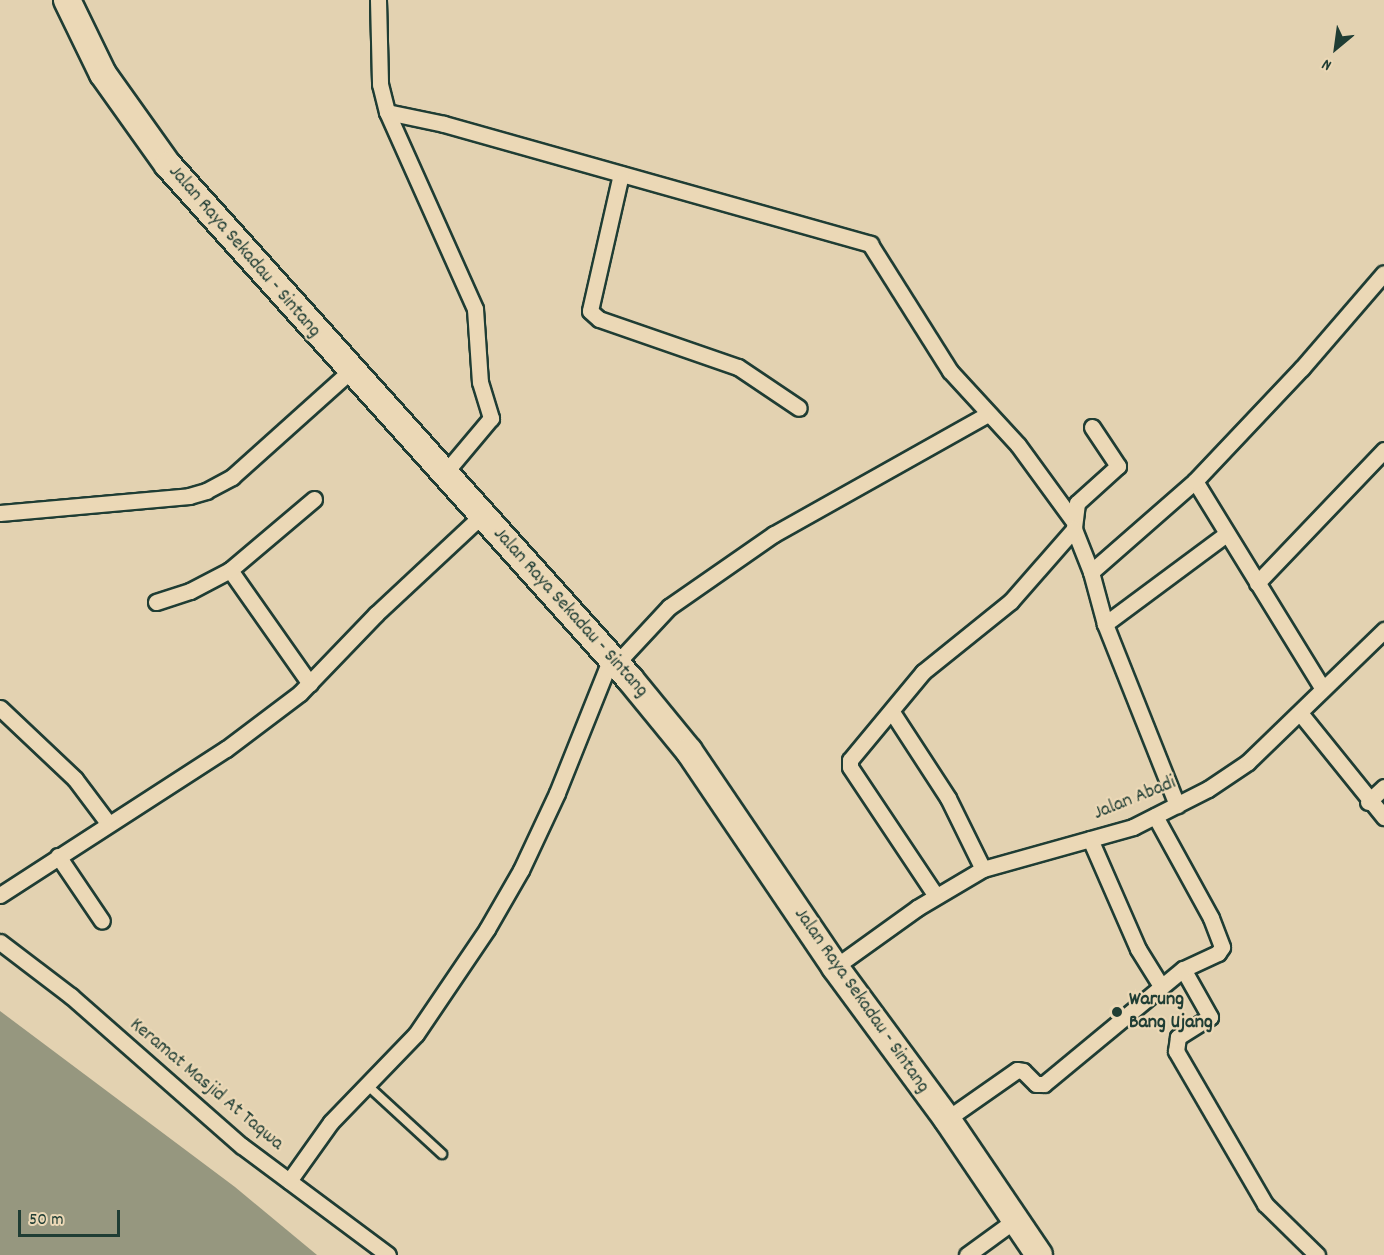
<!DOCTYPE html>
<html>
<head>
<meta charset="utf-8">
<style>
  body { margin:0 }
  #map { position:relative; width:1384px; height:1255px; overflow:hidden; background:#e3d2b1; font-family:Dekko,sans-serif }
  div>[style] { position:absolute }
  .water>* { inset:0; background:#96977f }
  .roads { filter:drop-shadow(2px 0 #1f3d34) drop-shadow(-2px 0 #1f3d34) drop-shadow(0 2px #1f3d34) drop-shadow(0 -2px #1f3d34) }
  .service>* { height:8px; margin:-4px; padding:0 4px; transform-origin:4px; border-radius:4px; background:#ebd8b6 }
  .minor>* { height:15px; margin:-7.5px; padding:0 7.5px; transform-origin:7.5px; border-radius:7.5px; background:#ebd8b6 }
  .trunk>* { height:26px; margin:-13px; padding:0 13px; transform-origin:13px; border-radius:13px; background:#ebd8b6 }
  .dots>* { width:16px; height:16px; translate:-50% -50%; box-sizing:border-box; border:3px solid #ebd8b6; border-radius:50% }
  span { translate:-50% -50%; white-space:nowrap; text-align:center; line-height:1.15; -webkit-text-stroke:4.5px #ebd8b6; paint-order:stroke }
  .street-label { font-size:20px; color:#1f3d34 }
  .poi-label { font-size:20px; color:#1f3d34; font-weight:700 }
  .left { translate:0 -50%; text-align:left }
  .north { position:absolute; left:1306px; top:18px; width:60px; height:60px; -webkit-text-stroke:4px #ebd8b6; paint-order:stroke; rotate:209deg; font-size:16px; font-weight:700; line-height:24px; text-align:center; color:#1f3d34 }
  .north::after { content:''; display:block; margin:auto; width:21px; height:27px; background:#1f3d34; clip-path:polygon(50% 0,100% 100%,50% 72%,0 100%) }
  .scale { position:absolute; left:18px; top:1210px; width:102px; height:27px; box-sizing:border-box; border:3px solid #1f3d34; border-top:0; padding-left:8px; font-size:18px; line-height:21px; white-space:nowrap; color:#1f3d34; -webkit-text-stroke:4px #ebd8b6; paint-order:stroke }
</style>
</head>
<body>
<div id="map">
  <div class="water">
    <div style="clip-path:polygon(0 1011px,235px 1187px,317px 1255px,0 1255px)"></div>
  </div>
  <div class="roads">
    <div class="service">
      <div style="left:367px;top:1085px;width:102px;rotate:42.6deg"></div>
    </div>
    <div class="minor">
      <div style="left:378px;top:0;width:84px;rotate:88.6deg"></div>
      <div style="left:380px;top:84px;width:29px;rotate:76deg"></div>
      <div style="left:387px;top:112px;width:216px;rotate:65.9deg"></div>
      <div style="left:475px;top:309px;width:73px;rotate:86.1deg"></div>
      <div style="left:480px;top:382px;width:38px;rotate:73deg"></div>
      <div style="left:491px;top:418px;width:73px;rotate:130deg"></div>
      <div style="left:387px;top:112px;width:58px;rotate:11.9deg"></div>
      <div style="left:444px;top:124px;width:443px;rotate:15.7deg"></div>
      <div style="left:870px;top:244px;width:150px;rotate:57.8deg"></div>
      <div style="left:950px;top:371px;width:100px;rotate:47.4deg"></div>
      <div style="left:1018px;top:445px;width:92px;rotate:53.9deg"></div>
      <div style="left:621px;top:174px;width:140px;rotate:102.8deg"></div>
      <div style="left:590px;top:311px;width:12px;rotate:42deg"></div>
      <div style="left:599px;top:319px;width:147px;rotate:19.1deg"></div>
      <div style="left:738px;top:367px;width:73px;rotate:33.9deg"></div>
      <div style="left:1092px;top:427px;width:47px;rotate:56.3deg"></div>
      <div style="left:1118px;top:466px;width:55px;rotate:137.9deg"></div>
      <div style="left:1077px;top:503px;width:26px;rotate:97deg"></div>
      <div style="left:1074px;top:529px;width:46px;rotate:68.4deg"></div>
      <div style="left:1091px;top:572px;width:54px;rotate:74.9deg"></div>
      <div style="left:1105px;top:624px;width:195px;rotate:68.3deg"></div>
      <div style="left:1195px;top:481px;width:244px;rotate:58.4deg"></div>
      <div style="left:0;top:513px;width:190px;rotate:-5.1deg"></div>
      <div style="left:189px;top:496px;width:18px;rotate:-16deg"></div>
      <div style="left:206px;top:491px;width:30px;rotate:-28deg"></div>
      <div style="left:232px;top:477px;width:159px;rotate:-41.9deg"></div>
      <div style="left:230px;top:570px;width:139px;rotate:54.9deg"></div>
      <div style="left:1091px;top:572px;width:138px;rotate:-41.2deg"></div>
      <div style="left:1195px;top:481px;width:156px;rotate:-46.6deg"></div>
      <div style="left:1302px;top:368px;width:125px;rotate:-49.2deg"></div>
      <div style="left:1257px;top:583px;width:184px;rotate:-46.3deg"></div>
      <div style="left:156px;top:602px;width:36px;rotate:-18deg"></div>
      <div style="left:190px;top:591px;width:45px;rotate:-27.7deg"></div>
      <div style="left:230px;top:570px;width:110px;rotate:-40.2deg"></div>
      <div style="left:1105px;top:624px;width:149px;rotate:-36.6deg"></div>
      <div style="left:616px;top:664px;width:78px;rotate:-47.1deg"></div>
      <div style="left:669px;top:607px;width:128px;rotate:-34.8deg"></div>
      <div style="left:774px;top:534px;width:245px;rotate:-29.3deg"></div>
      <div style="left:0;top:708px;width:103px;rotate:43.4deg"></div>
      <div style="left:75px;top:779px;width:55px;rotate:53.1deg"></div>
      <div style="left:892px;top:712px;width:103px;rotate:56.9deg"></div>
      <div style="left:948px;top:798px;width:79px;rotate:63.8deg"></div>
      <div style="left:1300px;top:713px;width:134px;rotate:51.1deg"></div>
      <div style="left:1368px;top:802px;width:22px;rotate:-43deg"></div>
      <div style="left:1155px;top:816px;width:116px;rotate:61.2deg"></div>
      <div style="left:1211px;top:918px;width:31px;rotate:69deg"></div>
      <div style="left:1222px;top:947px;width:7px;rotate:124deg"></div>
      <div style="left:1218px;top:953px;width:38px;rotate:155deg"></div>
      <div style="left:1183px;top:969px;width:55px;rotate:60.6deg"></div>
      <div style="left:1210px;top:1017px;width:38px;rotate:148deg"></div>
      <div style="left:1178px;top:1037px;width:14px;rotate:98deg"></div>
      <div style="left:1176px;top:1051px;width:177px;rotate:59.8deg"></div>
      <div style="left:1265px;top:1204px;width:73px;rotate:44.4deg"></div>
      <div style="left:1090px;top:839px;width:120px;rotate:66.4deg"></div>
      <div style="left:1138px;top:949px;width:44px;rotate:58.1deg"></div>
      <div style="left:58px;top:856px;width:78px;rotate:55.9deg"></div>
      <div style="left:0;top:895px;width:269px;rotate:-32.9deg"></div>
      <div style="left:226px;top:749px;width:93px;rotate:-37.1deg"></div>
      <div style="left:300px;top:693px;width:110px;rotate:-46.1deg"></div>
      <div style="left:376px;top:614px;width:145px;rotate:-43deg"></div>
      <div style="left:936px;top:896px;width:155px;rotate:-123.7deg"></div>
      <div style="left:850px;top:767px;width:7px;rotate:-90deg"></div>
      <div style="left:850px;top:760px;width:114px;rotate:-50.3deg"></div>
      <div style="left:923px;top:672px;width:113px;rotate:-38.9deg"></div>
      <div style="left:1011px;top:601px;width:96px;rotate:-48.8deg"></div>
      <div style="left:0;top:942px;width:89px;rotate:37.3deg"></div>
      <div style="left:71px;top:996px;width:227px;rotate:41.3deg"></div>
      <div style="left:242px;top:1146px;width:182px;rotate:36.7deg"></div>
      <div style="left:835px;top:967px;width:101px;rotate:-35.7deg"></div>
      <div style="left:917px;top:908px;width:77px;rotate:-30.6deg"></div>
      <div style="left:983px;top:869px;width:156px;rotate:-15.6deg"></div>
      <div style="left:1133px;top:827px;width:84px;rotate:-26.9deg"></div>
      <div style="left:1208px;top:789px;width:48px;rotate:-34deg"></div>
      <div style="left:1248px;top:762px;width:190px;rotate:-44.1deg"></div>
      <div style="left:947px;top:1119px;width:85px;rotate:-35deg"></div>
      <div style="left:1017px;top:1070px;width:6px;rotate:9deg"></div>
      <div style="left:1023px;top:1071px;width:18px;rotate:45deg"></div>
      <div style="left:1036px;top:1084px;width:8px"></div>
      <div style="left:1044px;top:1084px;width:180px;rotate:-39.6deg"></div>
      <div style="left:289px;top:1181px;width:72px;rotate:-54.6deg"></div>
      <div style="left:331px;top:1122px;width:122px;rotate:-46deg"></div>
      <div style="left:416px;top:1034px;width:127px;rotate:-55.9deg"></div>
      <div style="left:487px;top:929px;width:68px;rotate:-60deg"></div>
      <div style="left:521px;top:870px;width:85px;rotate:-64.9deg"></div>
      <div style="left:557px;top:793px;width:145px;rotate:-68.2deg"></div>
      <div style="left:967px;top:1255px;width:59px;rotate:-36.1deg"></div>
    </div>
    <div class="trunk">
      <div style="left:67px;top:0;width:82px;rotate:64.1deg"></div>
      <div style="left:103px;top:74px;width:112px;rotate:54.5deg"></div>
      <div style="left:168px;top:165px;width:691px;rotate:48.05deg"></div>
      <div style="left:630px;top:679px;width:93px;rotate:50.7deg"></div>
      <div style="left:689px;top:751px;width:261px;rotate:55.9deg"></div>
      <div style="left:835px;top:967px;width:189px;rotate:53.6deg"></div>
      <div style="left:947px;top:1119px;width:164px;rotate:55.9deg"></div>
    </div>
  </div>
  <div class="dots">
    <div style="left:1117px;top:1012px;background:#1f3d34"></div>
  </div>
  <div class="street-label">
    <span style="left:244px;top:252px;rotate:49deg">Jalan Raya Sekadau - Sintang</span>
    <span style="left:570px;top:613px;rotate:48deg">Jalan Raya Sekadau - Sintang</span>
    <span style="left:1135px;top:799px;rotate:-22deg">Jalan Abadi</span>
    <span style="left:861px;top:1001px;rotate:55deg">Jalan Raya Sekadau - Sintang</span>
    <span style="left:206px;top:1085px;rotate:40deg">Keramat Masjid At Taqwa</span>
  </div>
  <div class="poi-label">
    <span class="left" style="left:1129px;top:1012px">Warung<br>Bang Ujang</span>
  </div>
  <div class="north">N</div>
  <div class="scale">50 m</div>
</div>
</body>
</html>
